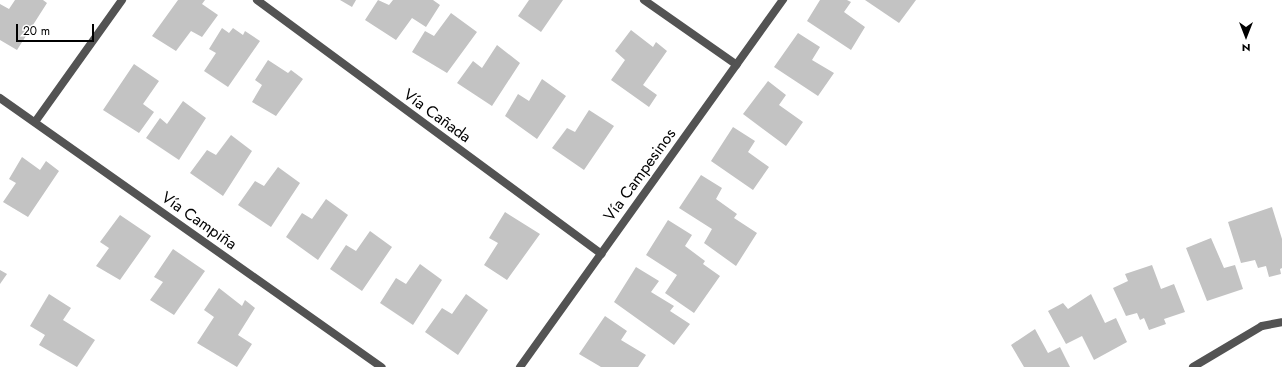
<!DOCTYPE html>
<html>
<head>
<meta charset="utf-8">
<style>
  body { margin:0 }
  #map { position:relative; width:1282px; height:367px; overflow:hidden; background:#fff; font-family:Jost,sans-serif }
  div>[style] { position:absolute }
  .building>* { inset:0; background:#c3c3c3 }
  .street>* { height:8px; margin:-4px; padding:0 4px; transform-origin:4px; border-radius:4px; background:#535353 }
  span { translate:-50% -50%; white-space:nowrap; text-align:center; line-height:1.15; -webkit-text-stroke:3px #fff; paint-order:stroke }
  .street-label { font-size:16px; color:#000 }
  .north { position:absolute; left:1226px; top:16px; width:40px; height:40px; -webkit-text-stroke:3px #fff; paint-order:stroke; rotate:180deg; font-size:11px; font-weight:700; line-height:16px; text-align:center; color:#000 }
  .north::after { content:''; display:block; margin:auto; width:14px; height:18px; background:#000; clip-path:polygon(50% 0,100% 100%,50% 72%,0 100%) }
  .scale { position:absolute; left:16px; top:24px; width:78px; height:18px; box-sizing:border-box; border:2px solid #000; border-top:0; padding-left:5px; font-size:12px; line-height:14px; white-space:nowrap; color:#000; -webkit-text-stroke:3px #fff; paint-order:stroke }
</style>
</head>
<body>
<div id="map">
  <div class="building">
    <div style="clip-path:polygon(15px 0,43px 0,47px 3px,17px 50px,0 40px,0 4px,9px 9px)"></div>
    <div style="clip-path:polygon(178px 0,205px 0,202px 4px,218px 15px,202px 37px,191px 31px,176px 51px,152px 36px)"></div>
    <div style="clip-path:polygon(340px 0,356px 0,352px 7px)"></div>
    <div style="clip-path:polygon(378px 0,389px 5px,393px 0,433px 0,440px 5px,426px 27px,412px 18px,396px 40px,365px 20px)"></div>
    <div style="clip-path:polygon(529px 0,563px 0,541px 32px,518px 16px)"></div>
    <div style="clip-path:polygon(820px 0,847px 0,851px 2px,844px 12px,865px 27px,851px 50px,807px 21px)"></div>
    <div style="clip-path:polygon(865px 0,916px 0,899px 23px)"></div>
    <div style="clip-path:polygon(451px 13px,477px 32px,447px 73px,412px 52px,425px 31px,434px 36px)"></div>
    <div style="clip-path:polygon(222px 28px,229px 33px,233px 28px,243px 35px,245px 31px,260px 41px,228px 87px,204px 71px,216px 53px,209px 49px)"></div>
    <div style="clip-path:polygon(631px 30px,653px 47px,656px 42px,667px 51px,643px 85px,657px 95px,649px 107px,611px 80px,625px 60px,615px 51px)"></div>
    <div style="clip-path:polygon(798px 33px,820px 47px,812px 60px,834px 73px,818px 96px,774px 67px)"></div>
    <div style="clip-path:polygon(497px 45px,520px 63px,492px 106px,457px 83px,473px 61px,482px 68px)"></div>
    <div style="clip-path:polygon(268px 60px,288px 73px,291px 70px,303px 79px,276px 116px,252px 102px,262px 85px,255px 80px)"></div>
    <div style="clip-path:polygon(134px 64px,159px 81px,143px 104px,154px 112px,139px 133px,103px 110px)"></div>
    <div style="clip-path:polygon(542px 79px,566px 96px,537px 139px,505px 116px,518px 94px,529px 101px)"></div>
    <div style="clip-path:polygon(768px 81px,786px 95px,779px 105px,803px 122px,786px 146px,743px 114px)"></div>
    <div style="clip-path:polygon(183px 101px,206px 118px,179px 160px,146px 138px,160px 118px,167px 124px)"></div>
    <div style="clip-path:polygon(589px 110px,614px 126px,584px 170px,552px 148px,567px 128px,575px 132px)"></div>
    <div style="clip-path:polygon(733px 127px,755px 141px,748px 152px,769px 167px,753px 190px,711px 161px)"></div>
    <div style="clip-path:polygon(231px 135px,252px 151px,223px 196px,190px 173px,207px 150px,216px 155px)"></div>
    <div style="clip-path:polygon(22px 157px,40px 170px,46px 161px,59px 171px,28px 217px,3px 202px,16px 183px,9px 179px)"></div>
    <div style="clip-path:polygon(278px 167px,300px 183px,271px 227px,238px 205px,255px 181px,264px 186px)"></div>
    <div style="clip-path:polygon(701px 175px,722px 188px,716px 199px,737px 214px,734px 218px,757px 233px,736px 266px,704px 243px,712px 229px,679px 208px)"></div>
    <div style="clip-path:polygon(326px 199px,348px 215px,318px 260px,286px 237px,302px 213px,312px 219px)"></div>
    <div style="clip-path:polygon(1272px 207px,1282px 239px,1282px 268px,1280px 269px,1281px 274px,1269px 277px,1266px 266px,1258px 268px,1255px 260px,1241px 263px,1228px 222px)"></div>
    <div style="clip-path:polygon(505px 212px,540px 234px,507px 280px,484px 265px,498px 243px,489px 238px)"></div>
    <div style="clip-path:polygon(120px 215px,151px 236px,120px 280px,96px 266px,109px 248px,100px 242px)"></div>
    <div style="clip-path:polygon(668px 220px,692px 235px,685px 246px,705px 261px,703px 264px,720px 276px,694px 313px,665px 293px,677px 275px,646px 255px)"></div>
    <div style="clip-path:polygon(370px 231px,392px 247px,362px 291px,330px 269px,346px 245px,356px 251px)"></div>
    <div style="clip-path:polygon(1211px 238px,1224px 268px,1235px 265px,1243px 289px,1207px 301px,1186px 248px)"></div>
    <div style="clip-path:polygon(173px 249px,205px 271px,174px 315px,150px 300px,163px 282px,154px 277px)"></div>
    <div style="clip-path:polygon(420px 264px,442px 280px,413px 325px,380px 303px,396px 278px,406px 284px)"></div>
    <div style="clip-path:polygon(1152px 265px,1161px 289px,1174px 284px,1185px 312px,1164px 319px,1166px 324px,1149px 330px,1144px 318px,1140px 320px,1137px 313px,1126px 316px,1113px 288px,1128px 281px,1125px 274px)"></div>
    <div style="clip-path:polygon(636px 267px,659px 281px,651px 292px,674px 306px,670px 311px,690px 324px,674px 345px,614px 302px)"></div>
    <div style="clip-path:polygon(0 270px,7px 274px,0 284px)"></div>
    <div style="clip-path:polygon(219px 288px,242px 306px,245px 300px,255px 308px,238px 335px,252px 344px,237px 367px,197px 343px,214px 317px,204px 310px)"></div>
    <div style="clip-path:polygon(49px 294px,71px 308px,63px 320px,95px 340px,77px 367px,39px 345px,45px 335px,30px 326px)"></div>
    <div style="clip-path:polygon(466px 294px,488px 310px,458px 355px,425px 332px,442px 308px,452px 314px)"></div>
    <div style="clip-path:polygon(1091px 294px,1105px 323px,1116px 318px,1127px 342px,1094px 360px,1082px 336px,1066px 344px,1048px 311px,1063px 303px,1068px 309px)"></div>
    <div style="clip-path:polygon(605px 316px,627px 331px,621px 340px,646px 355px,638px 367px,601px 367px,579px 354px)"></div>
    <div style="clip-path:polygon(1035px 329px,1048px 353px,1060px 347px,1070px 367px,1024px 367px,1011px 345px)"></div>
  </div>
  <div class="street">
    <div style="left:257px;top:0;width:428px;rotate:36.4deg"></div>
    <div style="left:644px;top:0;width:113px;rotate:35deg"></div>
    <div style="left:0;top:98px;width:467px;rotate:35.2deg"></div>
    <div style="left:35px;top:122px;width:150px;rotate:-54.5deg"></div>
    <div style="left:520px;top:367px;width:452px;rotate:-54.4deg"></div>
    <div style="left:1193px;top:367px;width:80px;rotate:-30.7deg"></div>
    <div style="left:1262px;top:326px;width:20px;rotate:-11deg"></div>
  </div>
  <div class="street-label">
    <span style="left:437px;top:116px;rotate:36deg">Vía Cañada</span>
    <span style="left:640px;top:175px;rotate:-54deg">Vía Campesinos</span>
    <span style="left:199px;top:221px;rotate:35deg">Vía Campiña</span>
  </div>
  <div class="north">N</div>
  <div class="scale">20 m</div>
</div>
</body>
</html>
